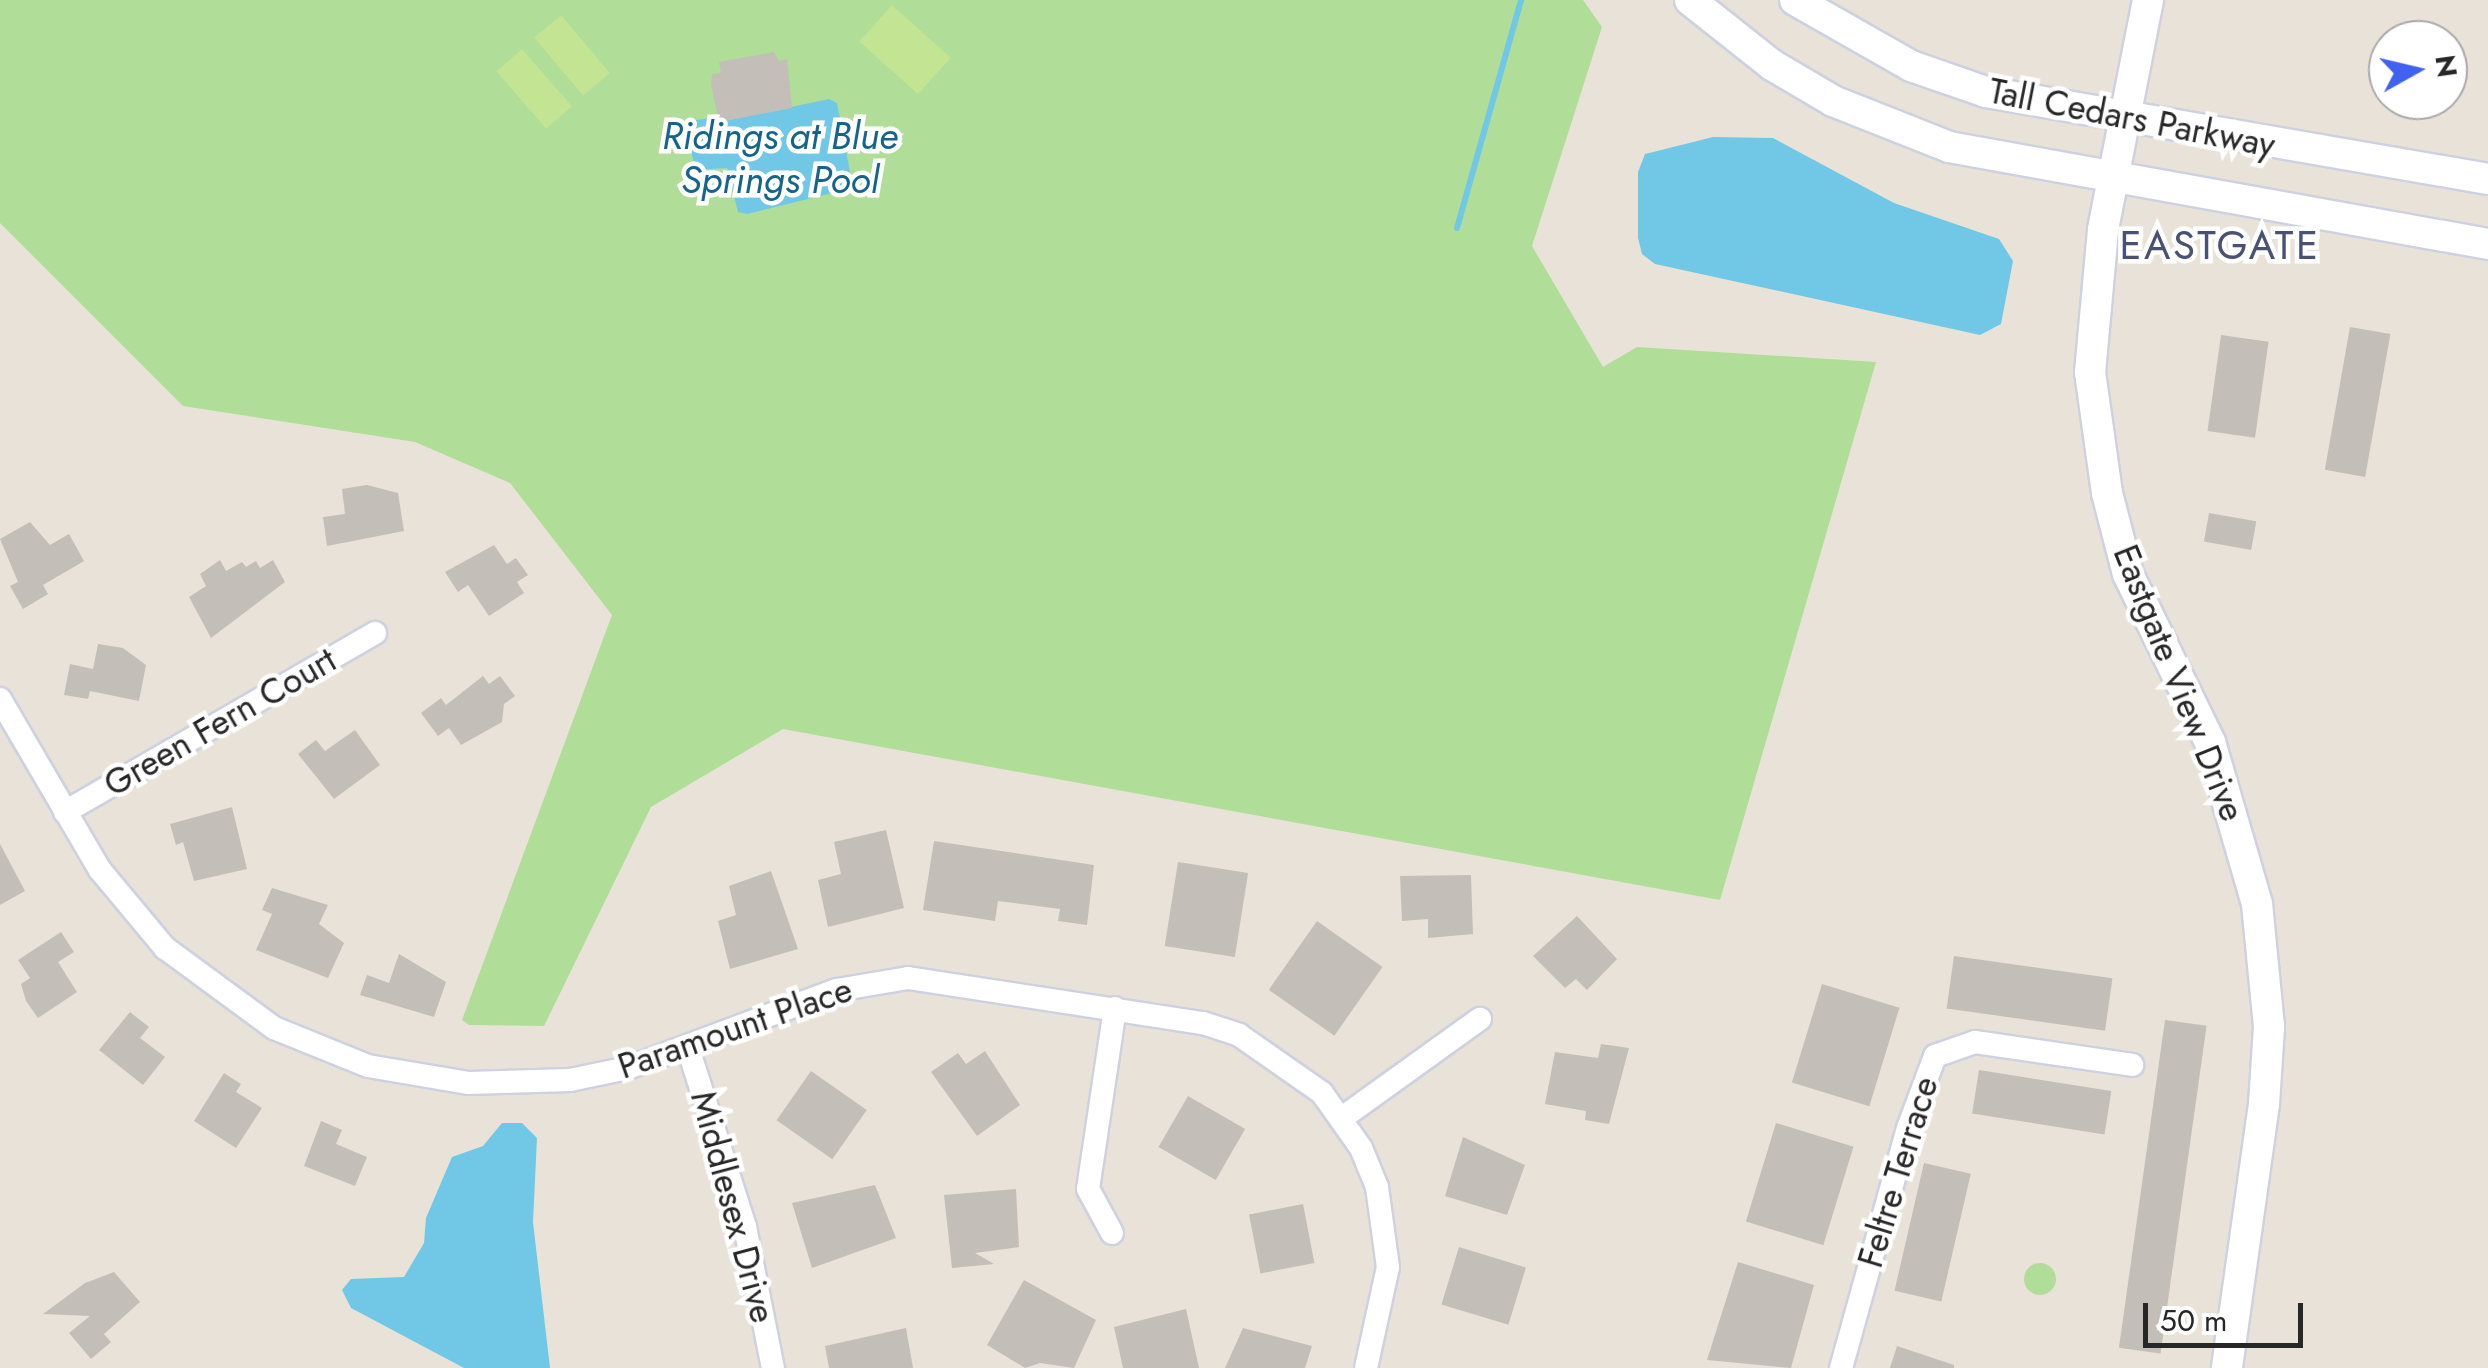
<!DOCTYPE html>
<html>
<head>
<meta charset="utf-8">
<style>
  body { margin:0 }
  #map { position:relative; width:2488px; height:1368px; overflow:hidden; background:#e9e2d8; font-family:Jost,sans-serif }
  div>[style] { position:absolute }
  .green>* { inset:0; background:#b0dd97 }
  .round { border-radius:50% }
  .pitch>* { inset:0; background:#c2e493; transform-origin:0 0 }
  .water>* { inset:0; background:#70c8e6 }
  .stream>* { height:6px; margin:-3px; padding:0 3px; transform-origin:3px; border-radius:3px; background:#70c8e6 }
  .building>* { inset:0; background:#c4beb8; transform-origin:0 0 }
  .roads { filter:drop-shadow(2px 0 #ced1df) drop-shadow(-2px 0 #ced1df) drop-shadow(0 2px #ced1df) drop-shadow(0 -2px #ced1df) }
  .street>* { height:22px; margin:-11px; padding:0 11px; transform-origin:11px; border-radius:11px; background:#fff }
  .secondary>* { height:30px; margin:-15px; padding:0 15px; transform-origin:15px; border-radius:15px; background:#fff }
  span { translate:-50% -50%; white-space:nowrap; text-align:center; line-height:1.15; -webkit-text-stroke:9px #fff; paint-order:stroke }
  .street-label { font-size:35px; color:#272727 }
  .water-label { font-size:38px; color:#14648d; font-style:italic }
  .quarter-label { font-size:40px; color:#4a5274; letter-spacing:2.5px }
  .north { position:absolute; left:2368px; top:20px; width:100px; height:100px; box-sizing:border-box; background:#fff; border:2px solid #a9a9a9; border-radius:50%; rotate:82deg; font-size:28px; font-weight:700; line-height:40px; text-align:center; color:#272727 }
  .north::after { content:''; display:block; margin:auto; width:35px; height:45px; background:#4062ee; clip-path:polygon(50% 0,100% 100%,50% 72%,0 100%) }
  .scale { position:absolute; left:2143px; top:1303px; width:160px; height:45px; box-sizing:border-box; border:5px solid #272727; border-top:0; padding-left:12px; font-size:30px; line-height:35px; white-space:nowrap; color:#272727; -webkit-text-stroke:8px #fff; paint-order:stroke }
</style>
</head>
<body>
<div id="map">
  <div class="green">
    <div style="clip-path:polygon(0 0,1583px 0,1602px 27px,1532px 246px,1603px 367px,1637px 347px,1876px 362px,1720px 900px,783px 729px,651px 807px,544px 1026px,469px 1025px,462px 1020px,612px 615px,510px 483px,415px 442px,183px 406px,0 223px)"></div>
    <div class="round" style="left:2024px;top:1263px;width:32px;height:32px"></div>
  </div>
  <div class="pitch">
    <div style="left:892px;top:5px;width:79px;height:49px;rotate:42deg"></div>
    <div style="left:561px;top:15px;width:76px;height:35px;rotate:50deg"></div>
    <div style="left:522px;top:49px;width:76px;height:34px;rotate:49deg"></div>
  </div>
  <div class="water">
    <div style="clip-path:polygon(829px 99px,837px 103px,853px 188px,747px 214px,738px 212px,727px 168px,696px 170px,685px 129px,690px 121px,717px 117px,720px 122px)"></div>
    <div style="clip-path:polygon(1713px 137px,1773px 138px,1894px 203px,1999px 239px,2013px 261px,2001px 324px,1980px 335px,1655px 264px,1642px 254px,1638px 238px,1638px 172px,1645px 154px)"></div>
    <div style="clip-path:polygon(502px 1123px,522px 1123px,537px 1138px,533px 1222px,550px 1368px,464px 1368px,351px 1308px,342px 1290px,351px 1279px,404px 1277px,424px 1243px,426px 1218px,452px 1157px,483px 1146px)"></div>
  </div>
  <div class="stream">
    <div style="left:1457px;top:228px;width:237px;rotate:-74.3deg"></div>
  </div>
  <div class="building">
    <div style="clip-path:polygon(774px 52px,779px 61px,787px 59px,792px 108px,719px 122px,711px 85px,712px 74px,721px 73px,719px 62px)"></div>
    <div style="left:2350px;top:327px;width:41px;height:145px;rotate:10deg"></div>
    <div style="left:2221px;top:335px;width:48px;height:97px;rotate:8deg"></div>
    <div style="clip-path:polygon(367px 485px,398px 493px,404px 531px,327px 546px,323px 517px,345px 514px,342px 489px)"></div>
    <div style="left:2209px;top:513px;width:48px;height:29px;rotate:10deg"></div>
    <div style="clip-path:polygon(30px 522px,50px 545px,69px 534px,84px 561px,43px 585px,48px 594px,23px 609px,10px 586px,18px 582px,0 539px)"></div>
    <div style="clip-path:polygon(494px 545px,507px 564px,516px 558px,528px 575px,517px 582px,524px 593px,489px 616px,468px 585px,458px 592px,445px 572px)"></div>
    <div style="clip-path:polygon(220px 560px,226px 571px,242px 562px,246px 567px,256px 561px,260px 568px,273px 560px,285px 582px,211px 638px,189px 597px,206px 586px,200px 574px)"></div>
    <div style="clip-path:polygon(98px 644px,123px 648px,146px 665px,139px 701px,90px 691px,88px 699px,64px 695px,70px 664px,93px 669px)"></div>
    <div style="clip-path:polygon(483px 676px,489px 684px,500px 676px,515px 696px,504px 704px,502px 722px,461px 745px,449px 728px,438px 736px,421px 713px,441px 698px,446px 705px)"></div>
    <div style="clip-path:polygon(355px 730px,380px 765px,334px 799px,298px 754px,316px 740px,325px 751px)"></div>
    <div style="clip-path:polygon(232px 807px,247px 869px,194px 881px,183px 842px,176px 845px,170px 824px)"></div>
    <div style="clip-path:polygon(886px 830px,904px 908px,828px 927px,818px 880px,841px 874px,834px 842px)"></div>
    <div style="clip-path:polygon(934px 841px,1094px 865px,1087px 925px,1058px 921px,1060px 909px,998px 901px,995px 921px,923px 910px)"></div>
    <div style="clip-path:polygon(0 844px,25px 891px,0 905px)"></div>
    <div style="left:1178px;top:862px;width:71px;height:85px;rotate:9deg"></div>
    <div style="clip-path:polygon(771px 871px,798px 949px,730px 969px,718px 921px,736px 915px,729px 886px)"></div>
    <div style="clip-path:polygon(1471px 875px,1473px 934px,1428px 938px,1428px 919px,1402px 921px,1400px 876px)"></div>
    <div style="clip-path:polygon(272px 888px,328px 905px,319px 924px,344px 943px,328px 978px,256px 950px,272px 914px,262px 910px)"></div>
    <div style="clip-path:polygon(1577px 916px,1617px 959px,1587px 990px,1576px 979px,1565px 988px,1533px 956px)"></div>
    <div style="left:1317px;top:921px;width:80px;height:84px;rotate:35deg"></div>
    <div style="clip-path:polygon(61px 932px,74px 952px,58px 962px,77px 992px,38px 1018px,26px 1001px,21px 984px,30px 978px,18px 960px)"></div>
    <div style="clip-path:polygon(399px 954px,446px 982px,434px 1017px,360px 995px,367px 975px,389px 983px)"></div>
    <div style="left:1954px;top:956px;width:160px;height:53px;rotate:8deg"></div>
    <div style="left:1822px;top:984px;width:81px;height:103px;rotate:17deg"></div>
    <div style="clip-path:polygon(130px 1012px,149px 1027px,140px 1038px,165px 1057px,143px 1085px,99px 1050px)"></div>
    <div style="left:2165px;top:1020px;width:42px;height:331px;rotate:8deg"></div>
    <div style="clip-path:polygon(1601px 1044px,1629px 1048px,1609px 1124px,1585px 1120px,1586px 1111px,1545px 1104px,1555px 1052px,1598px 1058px)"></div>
    <div style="clip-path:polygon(985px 1051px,1020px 1105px,977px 1136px,931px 1072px,958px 1053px,966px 1064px)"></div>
    <div style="left:1979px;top:1070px;width:134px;height:44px;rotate:9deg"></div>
    <div style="left:811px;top:1071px;width:68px;height:60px;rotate:35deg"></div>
    <div style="clip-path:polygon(224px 1073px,241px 1084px,236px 1092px,262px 1108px,236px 1148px,194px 1121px)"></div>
    <div style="left:1188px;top:1096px;width:66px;height:59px;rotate:30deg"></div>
    <div style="clip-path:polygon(321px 1121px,342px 1130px,336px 1144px,367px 1157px,355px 1186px,304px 1166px)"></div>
    <div style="left:1776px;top:1123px;width:81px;height:103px;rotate:17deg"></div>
    <div style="clip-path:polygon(1463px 1137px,1525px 1165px,1507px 1215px,1445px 1196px)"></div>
    <div style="left:1924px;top:1163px;width:48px;height:131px;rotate:13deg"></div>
    <div style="clip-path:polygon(875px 1185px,896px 1238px,812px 1268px,792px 1203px)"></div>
    <div style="clip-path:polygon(1016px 1189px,1019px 1247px,975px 1253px,994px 1264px,952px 1268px,944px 1195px)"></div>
    <div style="left:1303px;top:1204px;width:60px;height:55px;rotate:79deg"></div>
    <div style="left:1459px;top:1247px;width:70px;height:60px;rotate:17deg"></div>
    <div style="clip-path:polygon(1738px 1262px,1814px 1285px,1791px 1368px,1707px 1360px)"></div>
    <div style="clip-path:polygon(114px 1272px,140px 1302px,104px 1334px,111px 1342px,91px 1359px,69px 1333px,90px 1316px,43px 1314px,85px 1283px)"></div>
    <div style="clip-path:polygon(1024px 1280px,1096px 1320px,1074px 1368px,1040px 1363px,1025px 1368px,987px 1345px)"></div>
    <div style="clip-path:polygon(1186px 1309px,1199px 1368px,1123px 1368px,1114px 1327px)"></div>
    <div style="clip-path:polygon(906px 1328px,913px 1368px,829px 1368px,825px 1346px)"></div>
    <div style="clip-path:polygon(1243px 1328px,1312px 1346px,1305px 1368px,1225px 1368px)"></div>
    <div style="clip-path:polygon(1897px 1346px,1954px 1365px,1954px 1368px,1890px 1368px)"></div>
  </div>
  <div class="roads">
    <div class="street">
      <div style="left:0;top:699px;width:198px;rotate:59.7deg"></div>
      <div style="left:100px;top:870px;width:102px;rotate:50.2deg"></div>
      <div style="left:165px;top:948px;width:135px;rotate:36.3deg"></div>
      <div style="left:274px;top:1028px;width:101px;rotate:22deg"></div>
      <div style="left:368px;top:1066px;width:101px;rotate:9.6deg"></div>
      <div style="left:468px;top:1083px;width:102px;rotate:-1.7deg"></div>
      <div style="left:570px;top:1080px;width:59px;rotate:-11.7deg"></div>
      <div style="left:628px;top:1068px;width:223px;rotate:-20.5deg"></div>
      <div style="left:837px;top:990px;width:72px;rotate:-9.6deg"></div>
      <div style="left:908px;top:978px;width:298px;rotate:8.7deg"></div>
      <div style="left:1203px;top:1023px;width:38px;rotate:18deg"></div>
      <div style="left:1239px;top:1035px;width:101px;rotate:34.9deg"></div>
      <div style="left:1322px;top:1093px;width:67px;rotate:54.7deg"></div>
      <div style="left:1361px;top:1148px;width:42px;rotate:67.7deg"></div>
      <div style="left:1377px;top:1187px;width:81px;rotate:82.2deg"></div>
      <div style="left:1388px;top:1267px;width:103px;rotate:102.3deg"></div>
      <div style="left:65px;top:812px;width:358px;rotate:-30deg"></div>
      <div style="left:688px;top:1048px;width:188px;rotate:72.3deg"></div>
      <div style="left:745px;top:1227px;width:144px;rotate:78.8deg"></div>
      <div style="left:1342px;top:1118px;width:170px;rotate:-35.7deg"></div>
      <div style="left:1112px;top:1233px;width:50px;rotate:-118.6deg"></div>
      <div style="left:1088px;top:1189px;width:183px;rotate:-81.5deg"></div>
      <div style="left:1841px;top:1368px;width:249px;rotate:-74.4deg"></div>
      <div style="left:1908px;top:1128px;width:77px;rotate:-69.4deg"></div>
      <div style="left:1935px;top:1056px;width:42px;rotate:-19.3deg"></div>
      <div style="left:1975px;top:1042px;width:159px;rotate:8.3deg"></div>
    </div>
    <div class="secondary">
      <div style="left:1690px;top:0;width:105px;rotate:38.4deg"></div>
      <div style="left:1772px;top:65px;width:71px;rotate:30.5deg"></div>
      <div style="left:1833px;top:101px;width:125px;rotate:21.6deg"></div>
      <div style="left:1949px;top:147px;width:548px;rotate:10.2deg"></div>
      <div style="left:1795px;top:0;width:133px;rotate:29.6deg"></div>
      <div style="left:1911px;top:66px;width:79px;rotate:19.1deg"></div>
      <div style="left:1986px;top:92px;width:509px;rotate:9.83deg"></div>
      <div style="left:2148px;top:0;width:234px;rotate:101.1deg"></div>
      <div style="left:2103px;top:230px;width:143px;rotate:95.2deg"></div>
      <div style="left:2090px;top:372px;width:122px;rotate:82deg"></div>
      <div style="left:2107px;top:493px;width:84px;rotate:75.5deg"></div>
      <div style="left:2128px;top:574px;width:187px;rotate:64deg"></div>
      <div style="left:2210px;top:742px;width:169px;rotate:73.8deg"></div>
      <div style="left:2257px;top:904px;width:124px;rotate:84.4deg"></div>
      <div style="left:2269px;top:1027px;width:77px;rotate:93.7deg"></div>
      <div style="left:2264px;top:1104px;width:267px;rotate:98deg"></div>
    </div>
  </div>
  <div class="street-label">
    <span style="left:2132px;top:118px;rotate:11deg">Tall Cedars Parkway</span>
    <span style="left:2179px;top:683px;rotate:68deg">Eastgate View Drive</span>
    <span style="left:220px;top:722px;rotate:-30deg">Green Fern Court</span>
    <span style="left:735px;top:1028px;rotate:-19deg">Paramount Place</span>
    <span style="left:1898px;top:1172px;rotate:-73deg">Feltre Terrace</span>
    <span style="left:733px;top:1207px;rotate:75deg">Middlesex Drive</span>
  </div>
  <div class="water-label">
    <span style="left:780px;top:158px">Ridings at Blue<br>Springs Pool</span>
  </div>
  <div class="quarter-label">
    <span style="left:2220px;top:245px">EASTGATE</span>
  </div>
  <div class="north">N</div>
  <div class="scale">50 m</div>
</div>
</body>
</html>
